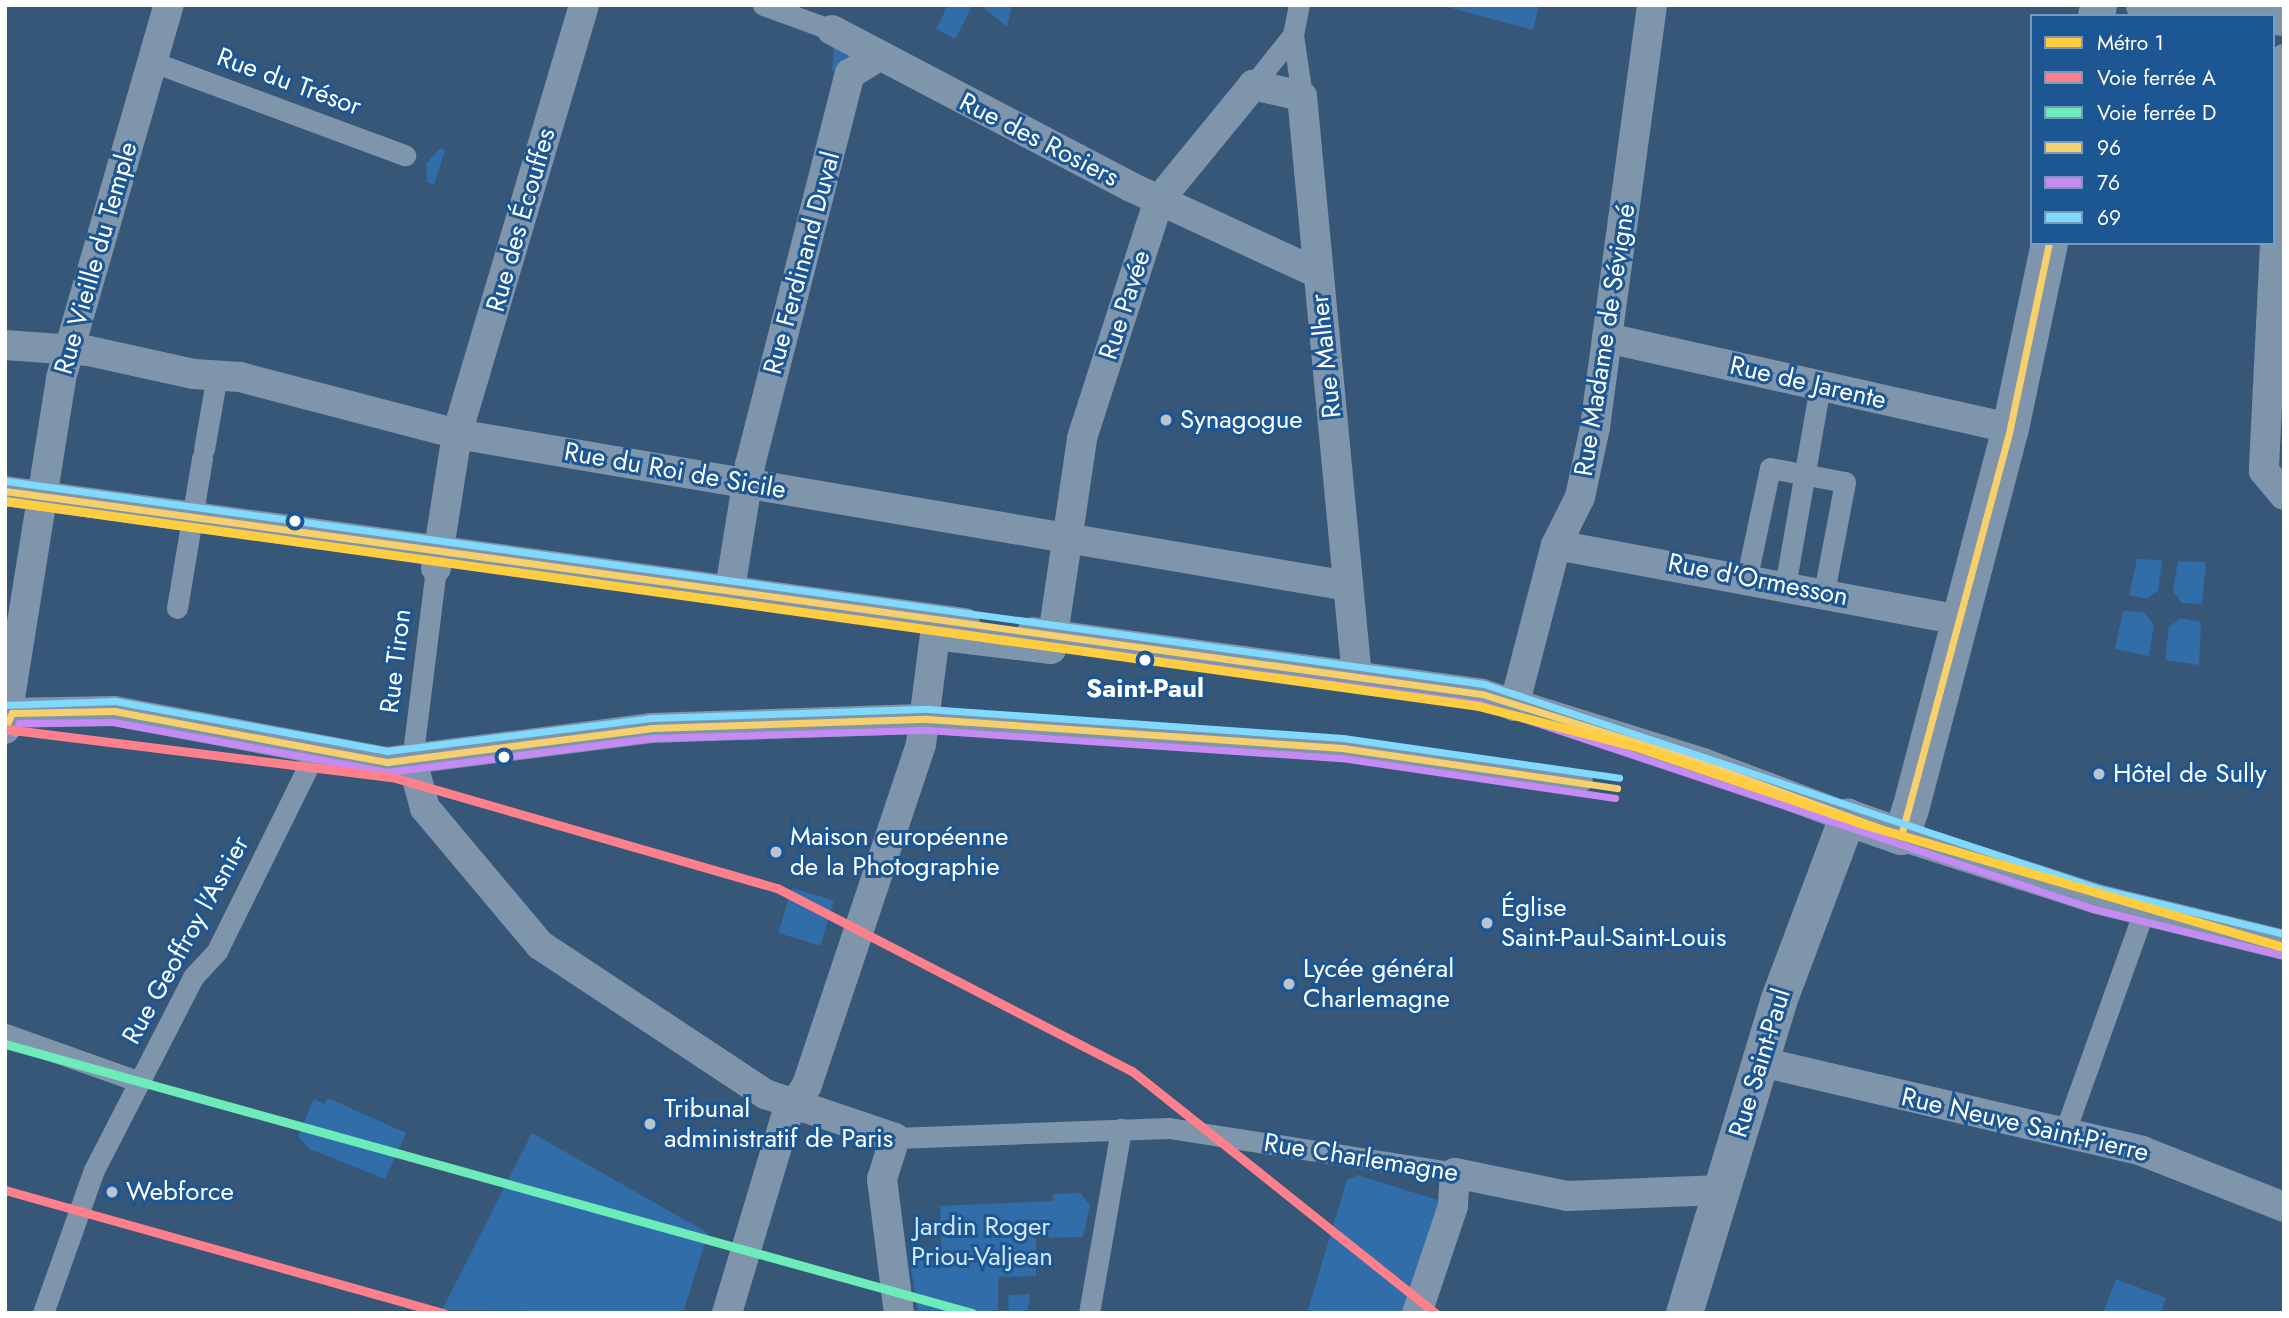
<!DOCTYPE html>
<html>
<head>
<meta charset="utf-8">
<style>
  body { margin:0 }
  #map { position:relative; width:2289px; height:1318px; overflow:hidden; background:#375778; font-family:Jost,sans-serif }
  div>[style] { position:absolute }
  .green>* { inset:0; background:#306da9; transform-origin:0 0 }
  .pedestrian>* { height:21px; margin:-10.5px; padding:0 10.5px; transform-origin:10.5px; border-radius:10.5px; background:#7f95ab }
  .minor>* { height:30px; margin:-15px; padding:0 15px; transform-origin:15px; border-radius:15px; background:#7f95ab }
  .tertiary>* { height:37px; margin:-18.5px; padding:0 18.5px; transform-origin:18.5px; border-radius:18.5px; background:#7f95ab }
  .bus-1>* { height:7px; margin:-3.5px; padding:0 3.5px; transform-origin:3.5px; border-radius:3.5px; background:#f7d06e }
  .bus-2>* { height:7px; margin:-3.5px; padding:0 3.5px; transform-origin:3.5px; border-radius:3.5px; background:#c68af5 }
  .bus-3>* { height:7px; margin:-3.5px; padding:0 3.5px; transform-origin:3.5px; border-radius:3.5px; background:#80d9ff }
  .rail-1>* { height:9px; margin:-4.5px; padding:0 4.5px; transform-origin:4.5px; border-radius:4.5px; background:#ff808d }
  .rail-2>* { height:9px; margin:-4.5px; padding:0 4.5px; transform-origin:4.5px; border-radius:4.5px; background:#6decb9 }
  .metro-1>* { height:9px; margin:-4.5px; padding:0 4.5px; transform-origin:4.5px; border-radius:4.5px; background:#ffce40 }
  .dots>* { width:19px; height:19px; translate:-50% -50%; box-sizing:border-box; border:4px solid #1c5693; border-radius:50% }
  span { translate:-50% -50%; white-space:nowrap; text-align:center; line-height:1.15; -webkit-text-stroke:6px #1c5693; paint-order:stroke }
  .street-label { font-size:26px; color:#fff }
  .poi-label { font-size:26px; color:#fff }
  .left { translate:0 -50%; text-align:left }
  .stop-label { font-size:26px; color:#fff; font-weight:700 }
  .park-label { font-size:26px; color:#d3e7fa }
  .frame { position:absolute; inset:0; border:7px solid #fff; pointer-events:none }
  .legend { position:absolute; left:2030px; top:14px; width:245px; height:231px; box-sizing:border-box; background:#1c5693; border:2px solid #779abe; margin:0; padding:9px 12px; list-style:none; font-size:21px; color:#fff }
  .legend li { display:flex; align-items:center; gap:14px; height:35px }
  .legend b { width:35px; border:2px solid #779abe }
</style>
</head>
<body>
<div id="map">
  <div class="green">
    <div style="clip-path:polygon(948px 5px,973px 5px,955px 39px,936px 29px)"></div>
    <div style="clip-path:polygon(980px 5px,1012px 5px,1007px 27px,994px 16px)"></div>
    <div style="clip-path:polygon(1440px 5px,1539px 5px,1533px 30px)"></div>
    <div style="clip-path:polygon(834px 44px,859px 56px,832px 72px)"></div>
    <div style="clip-path:polygon(440px 148px,445px 150px,434px 185px,427px 182px,426px 164px)"></div>
    <div style="clip-path:polygon(2137px 559px,2162px 560px,2158px 591px,2147px 599px,2129px 595px)"></div>
    <div style="clip-path:polygon(2178px 561px,2206px 562px,2202px 604px,2182px 603px,2173px 591px)"></div>
    <div style="clip-path:polygon(2123px 611px,2144px 612px,2154px 625px,2149px 656px,2115px 649px)"></div>
    <div style="clip-path:polygon(2181px 618px,2201px 622px,2199px 665px,2165px 660px,2169px 627px)"></div>
    <div style="left:792px;top:888px;width:44px;height:47px;rotate:17deg"></div>
    <div style="clip-path:polygon(328px 1098px,406px 1133px,385px 1179px,310px 1149px,298px 1136px,314px 1099px,324px 1104px)"></div>
    <div style="clip-path:polygon(532px 1133px,708px 1233px,683px 1313px,442px 1310px)"></div>
    <div style="clip-path:polygon(1358px 1175px,1447px 1203px,1409px 1313px,1307px 1313px,1347px 1180px)"></div>
    <div style="clip-path:polygon(1080px 1193px,1090px 1205px,1083px 1237px,1036px 1238px,1036px 1276px,998px 1277px,998px 1311px,1009px 1310px,1008px 1295px,1030px 1294px,1027px 1313px,918px 1313px,910px 1261px,942px 1260px,940px 1206px,1053px 1201px,1053px 1194px)"></div>
    <div style="clip-path:polygon(2116px 1279px,2166px 1298px,2161px 1313px,2103px 1313px)"></div>
  </div>
  <div class="pedestrian">
    <div style="left:763px;top:5px;width:73px;rotate:19.9deg"></div>
    <div style="left:1293px;top:35px;width:62px;rotate:81.6deg"></div>
    <div style="left:153px;top:62px;width:269px;rotate:20.3deg"></div>
    <div style="left:1253px;top:85px;width:64px;rotate:-51.3deg"></div>
    <div style="left:1293px;top:35px;width:31px;rotate:-79deg"></div>
    <div style="left:204px;top:449px;width:75px;rotate:-80deg"></div>
    <div style="left:1749px;top:567px;width:101px;rotate:-78deg"></div>
    <div style="left:1770px;top:468px;width:76px;rotate:10.6deg"></div>
    <div style="left:1845px;top:482px;width:102px;rotate:100.8deg"></div>
    <div style="left:1787px;top:575px;width:192px;rotate:-80.1deg"></div>
    <div style="left:177px;top:608px;width:152px;rotate:-80.5deg"></div>
    <div style="left:927px;top:719px;width:416px;rotate:4deg"></div>
    <div style="left:1342px;top:748px;width:242px;rotate:7.8deg"></div>
    <div style="left:412px;top:761px;width:193px;rotate:-82.9deg"></div>
    <div style="left:5px;top:1034px;width:143px;rotate:19.6deg"></div>
    <div style="left:2064px;top:1134px;width:238px;rotate:-70.3deg"></div>
    <div style="left:895px;top:1138px;width:274px;rotate:-2.1deg"></div>
    <div style="left:1169px;top:1128px;width:290px;rotate:8.9deg"></div>
    <div style="left:43px;top:1313px;width:152px;rotate:-70.4deg"></div>
    <div style="left:94px;top:1170px;width:217px;rotate:-62.8deg"></div>
    <div style="left:193px;top:977px;width:35px;rotate:-47deg"></div>
    <div style="left:217px;top:951px;width:223px;rotate:-63.7deg"></div>
    <div style="left:1089px;top:1313px;width:187px;rotate:-80.1deg"></div>
  </div>
  <div class="minor">
    <div style="left:832px;top:30px;width:338px;rotate:27.7deg"></div>
    <div style="left:1131px;top:187px;width:205px;rotate:24.8deg"></div>
    <div style="left:2284px;top:59px;width:412px;rotate:92.8deg"></div>
    <div style="left:2264px;top:471px;width:31px;rotate:50deg"></div>
    <div style="left:1607px;top:338px;width:413px;rotate:12.6deg"></div>
    <div style="left:5px;top:345px;width:84px;rotate:4.1deg"></div>
    <div style="left:89px;top:351px;width:107px;rotate:12.4deg"></div>
    <div style="left:194px;top:374px;width:46px;rotate:3.7deg"></div>
    <div style="left:240px;top:377px;width:224px;rotate:14.7deg"></div>
    <div style="left:457px;top:434px;width:904px;rotate:9.68deg"></div>
    <div style="left:5px;top:491px;width:969px;rotate:7.83deg"></div>
    <div style="left:1556px;top:545px;width:411px;rotate:10.5deg"></div>
    <div style="left:436px;top:568px;width:136px;rotate:-81.1deg"></div>
    <div style="left:457px;top:434px;width:447px;rotate:-73.5deg"></div>
    <div style="left:730px;top:589px;width:126px;rotate:-80.8deg"></div>
    <div style="left:750px;top:465px;width:404px;rotate:-75.7deg"></div>
    <div style="left:850px;top:74px;width:32px;rotate:-32deg"></div>
    <div style="left:1032px;top:632px;width:454px;rotate:7.8deg"></div>
    <div style="left:1482px;top:694px;width:232px;rotate:17.3deg"></div>
    <div style="left:1703px;top:763px;width:154px;rotate:20.6deg"></div>
    <div style="left:1514px;top:706px;width:166px;rotate:-75.4deg"></div>
    <div style="left:1556px;top:545px;width:54px;rotate:-63.4deg"></div>
    <div style="left:1580px;top:497px;width:72px;rotate:-77.9deg"></div>
    <div style="left:1595px;top:427px;width:426px;rotate:-82.3deg"></div>
    <div style="left:5px;top:713px;width:109px;rotate:-1.1deg"></div>
    <div style="left:114px;top:711px;width:278px;rotate:10.6deg"></div>
    <div style="left:387px;top:762px;width:266px;rotate:-7.3deg"></div>
    <div style="left:651px;top:728px;width:276px;rotate:-1.9deg"></div>
    <div style="left:5px;top:729px;width:355px;rotate:-80.9deg"></div>
    <div style="left:61px;top:378px;width:388px;rotate:-73.9deg"></div>
    <div style="left:412px;top:761px;width:49px;rotate:74.5deg"></div>
    <div style="left:425px;top:808px;width:179px;rotate:50deg"></div>
    <div style="left:540px;top:945px;width:270px;rotate:33.5deg"></div>
    <div style="left:765px;top:1094px;width:137px;rotate:18.7deg"></div>
    <div style="left:895px;top:1138px;width:43px;rotate:107.6deg"></div>
    <div style="left:882px;top:1179px;width:135px;rotate:82.8deg"></div>
    <div style="left:1901px;top:836px;width:206px;rotate:17.8deg"></div>
    <div style="left:2097px;top:899px;width:193px;rotate:13.8deg"></div>
    <div style="left:1761px;top:1062px;width:391px;rotate:13.1deg"></div>
    <div style="left:2142px;top:1151px;width:153px;rotate:21.5deg"></div>
    <div style="left:727px;top:1313px;width:202px;rotate:-73.3deg"></div>
    <div style="left:785px;top:1120px;width:41px;rotate:-57.8deg"></div>
    <div style="left:807px;top:1085px;width:360px;rotate:-71.5deg"></div>
    <div style="left:921px;top:744px;width:110px;rotate:-82.7deg"></div>
    <div style="left:935px;top:635px;width:117px;rotate:6.9deg"></div>
    <div style="left:1051px;top:649px;width:213px;rotate:-81.6deg"></div>
    <div style="left:1082px;top:438px;width:250px;rotate:-72.1deg"></div>
    <div style="left:1159px;top:200px;width:149px;rotate:-50.7deg"></div>
    <div style="left:1253px;top:85px;width:50px;rotate:12.7deg"></div>
    <div style="left:1302px;top:96px;width:585px;rotate:84.6deg"></div>
    <div style="left:1417px;top:1313px;width:113px;rotate:-71.4deg"></div>
    <div style="left:1453px;top:1206px;width:33px;rotate:-87deg"></div>
    <div style="left:1455px;top:1173px;width:114px;rotate:11.6deg"></div>
    <div style="left:1567px;top:1196px;width:154px;rotate:-2.2deg"></div>
  </div>
  <div class="tertiary">
    <div style="left:2144px;top:5px;width:141px;rotate:4.9deg"></div>
    <div style="left:2096px;top:16px;width:11px;rotate:-80deg"></div>
    <div style="left:1684px;top:1313px;width:326px;rotate:-73.2deg"></div>
    <div style="left:1778px;top:1001px;width:197px;rotate:-69.4deg"></div>
    <div style="left:1847px;top:817px;width:57px;rotate:19.4deg"></div>
    <div style="left:1901px;top:836px;width:28px;rotate:-72deg"></div>
    <div style="left:1910px;top:809px;width:394px;rotate:-75.3deg"></div>
    <div style="left:2010px;top:428px;width:189px;rotate:-78.1deg"></div>
  </div>
  <div class="bus-1">
    <div style="left:5px;top:491px;width:1491px;rotate:7.83deg"></div>
    <div style="left:1482px;top:694px;width:232px;rotate:17.3deg"></div>
    <div style="left:1703px;top:763px;width:211px;rotate:20.2deg"></div>
    <div style="left:5px;top:728px;width:17px;rotate:-65deg"></div>
    <div style="left:12px;top:713px;width:102px;rotate:-1.1deg"></div>
    <div style="left:114px;top:711px;width:278px;rotate:10.6deg"></div>
    <div style="left:387px;top:762px;width:266px;rotate:-7.3deg"></div>
    <div style="left:651px;top:728px;width:276px;rotate:-1.9deg"></div>
    <div style="left:927px;top:719px;width:416px;rotate:4deg"></div>
    <div style="left:1342px;top:748px;width:278px;rotate:8.3deg"></div>
    <div style="left:1901px;top:836px;width:422px;rotate:-75deg"></div>
    <div style="left:2010px;top:428px;width:189px;rotate:-78.1deg"></div>
  </div>
  <div class="bus-2">
    <div style="left:5px;top:502px;width:1489px;rotate:7.8deg"></div>
    <div style="left:1480px;top:704px;width:647px;rotate:18.46deg"></div>
    <div style="left:2094px;top:909px;width:193px;rotate:13.8deg"></div>
    <div style="left:15px;top:733px;width:11px;rotate:-68deg"></div>
    <div style="left:19px;top:723px;width:94px;rotate:-0.6deg"></div>
    <div style="left:113px;top:722px;width:279px;rotate:10.3deg"></div>
    <div style="left:387px;top:772px;width:267px;rotate:-7.3deg"></div>
    <div style="left:652px;top:738px;width:275px;rotate:-1.7deg"></div>
    <div style="left:927px;top:730px;width:415px;rotate:3.9deg"></div>
    <div style="left:1341px;top:758px;width:277px;rotate:8.3deg"></div>
  </div>
  <div class="bus-3">
    <div style="left:6px;top:481px;width:1492px;rotate:7.82deg"></div>
    <div style="left:1484px;top:684px;width:649px;rotate:18.41deg"></div>
    <div style="left:2100px;top:889px;width:189px;rotate:13.7deg"></div>
    <div style="left:5px;top:705px;width:110px;rotate:-2.1deg"></div>
    <div style="left:115px;top:701px;width:277px;rotate:10.4deg"></div>
    <div style="left:387px;top:751px;width:266px;rotate:-7.1deg"></div>
    <div style="left:651px;top:718px;width:277px;rotate:-1.9deg"></div>
    <div style="left:928px;top:709px;width:416px;rotate:4deg"></div>
    <div style="left:1343px;top:738px;width:279px;rotate:8.2deg"></div>
  </div>
  <div class="rail-1">
    <div style="left:5px;top:729px;width:390px;rotate:7.1deg"></div>
    <div style="left:392px;top:777px;width:401px;rotate:16.1deg"></div>
    <div style="left:777px;top:888px;width:399px;rotate:27.3deg"></div>
    <div style="left:1132px;top:1071px;width:388px;rotate:38.6deg"></div>
    <div style="left:5px;top:1190px;width:456px;rotate:15.7deg"></div>
  </div>
  <div class="rail-2">
    <div style="left:5px;top:1044px;width:1004px;rotate:15.55deg"></div>
  </div>
  <div class="metro-1">
    <div style="left:5px;top:501px;width:1487px;rotate:7.92deg"></div>
    <div style="left:1478px;top:706px;width:161px;rotate:14.4deg"></div>
    <div style="left:1634px;top:746px;width:245px;rotate:18.8deg"></div>
    <div style="left:1866px;top:825px;width:435px;rotate:16.3deg"></div>
  </div>
  <div class="dots">
    <div style="left:1166px;top:420px;background:#b9c4d0"></div>
    <div style="left:295px;top:521px;background:#fff"></div>
    <div style="left:1145px;top:660px;background:#fff"></div>
    <div style="left:504px;top:757px;background:#fff"></div>
    <div style="left:2099px;top:774px;background:#b9c4d0"></div>
    <div style="left:776px;top:852px;background:#b9c4d0"></div>
    <div style="left:1487px;top:923px;background:#b9c4d0"></div>
    <div style="left:1289px;top:984px;background:#b9c4d0"></div>
    <div style="left:650px;top:1124px;background:#b9c4d0"></div>
    <div style="left:112px;top:1192px;background:#b9c4d0"></div>
  </div>
  <div class="street-label">
    <span style="left:289px;top:82px;rotate:20deg">Rue du Trésor</span>
    <span style="left:1039px;top:140px;rotate:27deg">Rue des Rosiers</span>
    <span style="left:521px;top:220px;rotate:-74deg">Rue des Écouffes</span>
    <span style="left:96px;top:258px;rotate:-74deg">Rue Vieille du Temple</span>
    <span style="left:802px;top:263px;rotate:-75deg">Rue Ferdinand Duval</span>
    <span style="left:1125px;top:305px;rotate:-72deg">Rue Pavée</span>
    <span style="left:1605px;top:340px;rotate:-81deg">Rue Madame de Sévigné</span>
    <span style="left:1326px;top:356px;rotate:-96deg">Rue Malher</span>
    <span style="left:1808px;top:383px;rotate:13deg">Rue de Jarente</span>
    <span style="left:675px;top:471px;rotate:10deg">Rue du Roi de Sicile</span>
    <span style="left:1758px;top:580px;rotate:11deg">Rue d'Ormesson</span>
    <span style="left:396px;top:661px;rotate:-83deg">Rue Tiron</span>
    <span style="left:186px;top:940px;rotate:-61deg">Rue Geoffroy l'Asnier</span>
    <span style="left:1760px;top:1063px;rotate:-73deg">Rue Saint-Paul</span>
    <span style="left:2025px;top:1125px;rotate:13deg">Rue Neuve Saint-Pierre</span>
    <span style="left:1361px;top:1158px;rotate:9deg">Rue Charlemagne</span>
  </div>
  <div class="poi-label">
    <span class="left" style="left:1180px;top:420px">Synagogue</span>
    <span class="left" style="left:2113px;top:774px">Hôtel de Sully</span>
    <span class="left" style="left:790px;top:852px">Maison européenne<br>de la Photographie</span>
    <span class="left" style="left:1501px;top:923px">Église<br>Saint-Paul-Saint-Louis</span>
    <span class="left" style="left:1303px;top:984px">Lycée général<br>Charlemagne</span>
    <span class="left" style="left:664px;top:1124px">Tribunal<br>administratif de Paris</span>
    <span class="left" style="left:126px;top:1192px">Webforce</span>
  </div>
  <div class="stop-label">
    <span style="left:1145px;top:689px">Saint-Paul</span>
  </div>
  <div class="park-label">
    <span style="left:982px;top:1242px">Jardin Roger<br>Priou-Valjean</span>
  </div>
  <div class="frame"></div>
  <ul class="legend">
  <li><b style="height:9px;background:#ffce40"></b>Métro 1</li>
  <li><b style="height:9px;background:#ff808d"></b>Voie ferrée A</li>
  <li><b style="height:9px;background:#6decb9"></b>Voie ferrée D</li>
  <li><b style="height:9px;background:#f7d06e"></b>96</li>
  <li><b style="height:9px;background:#c68af5"></b>76</li>
  <li><b style="height:9px;background:#80d9ff"></b>69</li>
  </ul>
</div>
</body>
</html>
